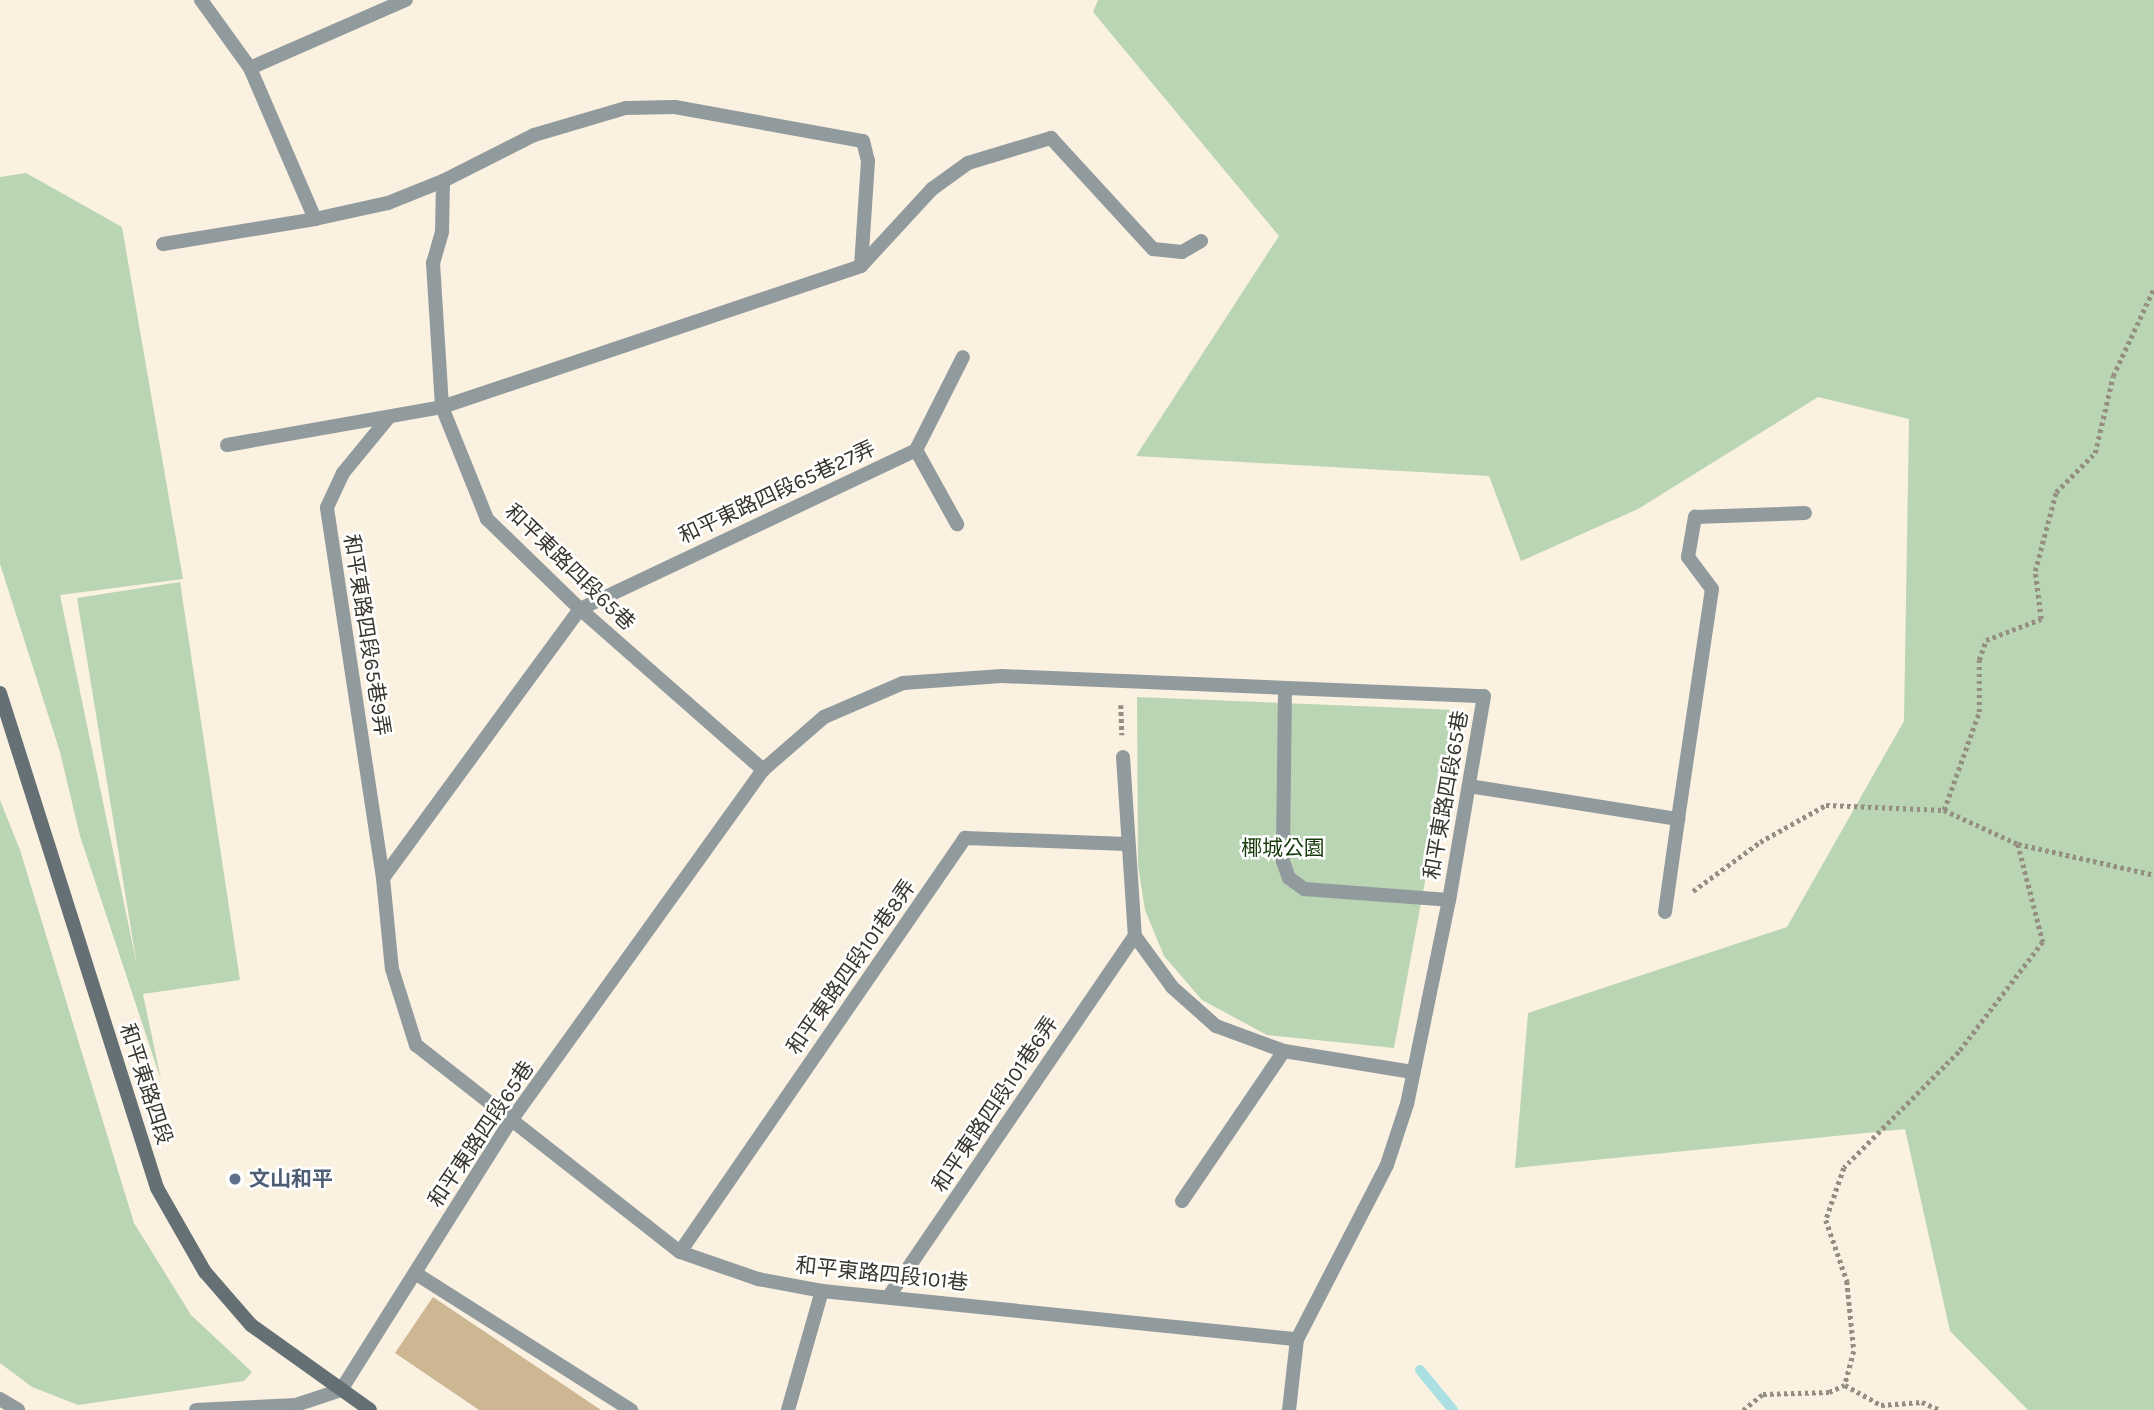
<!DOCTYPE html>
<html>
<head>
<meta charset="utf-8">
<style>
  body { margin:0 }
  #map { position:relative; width:2154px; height:1410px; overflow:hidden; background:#fbf1e1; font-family:Karla,"Noto Sans TC",sans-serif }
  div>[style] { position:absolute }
  .green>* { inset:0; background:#bad5b4 }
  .stream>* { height:10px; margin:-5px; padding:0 5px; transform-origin:5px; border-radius:5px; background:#aae0e1 }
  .building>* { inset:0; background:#cdb793 }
  .path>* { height:4.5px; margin-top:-2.25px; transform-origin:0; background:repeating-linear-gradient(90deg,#958e83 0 3.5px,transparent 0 7px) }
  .service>* { height:14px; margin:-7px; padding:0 7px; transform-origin:7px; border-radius:7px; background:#919a9c }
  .minor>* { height:14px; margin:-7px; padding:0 7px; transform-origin:7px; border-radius:7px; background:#919a9c }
  .secondary>* { height:14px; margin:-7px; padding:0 7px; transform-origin:7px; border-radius:7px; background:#647073 }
  .dots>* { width:19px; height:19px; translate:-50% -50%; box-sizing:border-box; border:4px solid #fff; border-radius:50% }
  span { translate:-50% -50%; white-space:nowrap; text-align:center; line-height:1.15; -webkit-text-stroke:5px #fff; paint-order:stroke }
  .street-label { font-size:21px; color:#38352e }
  .park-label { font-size:21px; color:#173c0c }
  .service-label { font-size:21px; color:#4e5e75; font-weight:700 }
  .left { translate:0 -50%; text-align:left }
</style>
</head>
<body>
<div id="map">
  <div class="green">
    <div style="clip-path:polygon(1098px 0,2154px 0,2154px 1410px,2028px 1410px,1950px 1331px,1905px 1129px,1515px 1168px,1528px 1013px,1787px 927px,1904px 721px,1909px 419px,1818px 397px,1638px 509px,1521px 561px,1489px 476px,1136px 456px,1279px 236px,1093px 12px)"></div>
    <div style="clip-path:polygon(26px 173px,122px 227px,183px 579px,60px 595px,137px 966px,77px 598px,180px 582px,240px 980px,143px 994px,161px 1080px,80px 836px,60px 752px,0 564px,0 177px)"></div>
    <div style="clip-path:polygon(1137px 697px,1457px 710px,1394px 1048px,1267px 1035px,1202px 1000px,1164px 956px,1145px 910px,1138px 866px)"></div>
    <div style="clip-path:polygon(0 800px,20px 850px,134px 1223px,191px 1315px,252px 1372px,244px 1381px,78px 1405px,32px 1387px,0 1363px)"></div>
  </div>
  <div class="stream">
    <div style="left:1420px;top:1370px;width:52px;rotate:50.5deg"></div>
  </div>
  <div class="building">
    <div style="clip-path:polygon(433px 1297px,494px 1338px,601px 1410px,479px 1410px,395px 1353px)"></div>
  </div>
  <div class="path">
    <div style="left:1121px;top:705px;width:30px;rotate:88deg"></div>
    <div style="left:1944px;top:810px;width:104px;rotate:-70.3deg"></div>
    <div style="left:1979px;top:712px;width:52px;rotate:-90deg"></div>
    <div style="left:1979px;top:660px;width:21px;rotate:-71deg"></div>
    <div style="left:1986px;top:640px;width:59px;rotate:-20.9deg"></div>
    <div style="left:2041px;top:619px;width:48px;rotate:-97.1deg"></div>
    <div style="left:2035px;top:571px;width:82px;rotate:-75.1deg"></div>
    <div style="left:2056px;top:492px;width:55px;rotate:-45deg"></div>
    <div style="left:2095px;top:453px;width:79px;rotate:-76.8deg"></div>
    <div style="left:2113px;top:376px;width:97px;rotate:-65deg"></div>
    <div style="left:2018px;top:844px;width:139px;rotate:12.8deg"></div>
    <div style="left:1693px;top:891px;width:83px;rotate:-36.2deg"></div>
    <div style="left:1760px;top:842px;width:76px;rotate:-29.3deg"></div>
    <div style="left:1826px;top:805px;width:118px;rotate:2.4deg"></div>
    <div style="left:1944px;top:810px;width:81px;rotate:24.7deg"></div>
    <div style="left:2018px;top:844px;width:101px;rotate:75.7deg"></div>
    <div style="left:2043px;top:942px;width:138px;rotate:127.4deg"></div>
    <div style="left:1959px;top:1052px;width:163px;rotate:134.8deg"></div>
    <div style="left:1844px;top:1168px;width:55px;rotate:109.1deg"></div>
    <div style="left:1826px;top:1220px;width:65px;rotate:71deg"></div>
    <div style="left:1847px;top:1281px;width:70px;rotate:84.3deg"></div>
    <div style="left:1854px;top:1351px;width:35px;rotate:105deg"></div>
    <div style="left:1743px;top:1410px;width:26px;rotate:-39deg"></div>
    <div style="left:1763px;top:1394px;width:66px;rotate:-1.7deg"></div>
    <div style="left:1829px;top:1392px;width:17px;rotate:-24deg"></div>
    <div style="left:1845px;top:1385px;width:41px;rotate:29.1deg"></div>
    <div style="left:1881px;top:1405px;width:41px;rotate:-4.2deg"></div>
    <div style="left:1922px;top:1402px;width:20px;rotate:24deg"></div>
  </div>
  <div class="service">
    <div style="left:250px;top:68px;width:170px;rotate:-23.6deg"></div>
    <div style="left:163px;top:244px;width:154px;rotate:-9.3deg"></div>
    <div style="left:916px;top:450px;width:104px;rotate:-63.2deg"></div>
    <div style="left:1285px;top:688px;width:173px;rotate:90.7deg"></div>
    <div style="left:1283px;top:861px;width:18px;rotate:71deg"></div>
    <div style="left:1289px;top:878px;width:19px;rotate:36deg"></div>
    <div style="left:1304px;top:889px;width:145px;rotate:4.3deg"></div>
    <div style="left:1123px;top:757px;width:179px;rotate:86.2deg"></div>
    <div style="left:1135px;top:936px;width:63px;rotate:54deg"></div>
    <div style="left:1172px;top:987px;width:59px;rotate:41.6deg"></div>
    <div style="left:1216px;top:1026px;width:72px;rotate:20.2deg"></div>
    <div style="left:1284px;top:1051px;width:130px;rotate:9.3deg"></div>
    <div style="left:1469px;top:786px;width:212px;rotate:9deg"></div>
    <div style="left:1678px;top:819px;width:232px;rotate:-81.6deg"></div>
    <div style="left:1712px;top:589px;width:40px;rotate:-127deg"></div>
    <div style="left:1688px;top:557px;width:41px;rotate:-80.1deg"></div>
    <div style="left:1695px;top:517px;width:110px;rotate:-2.1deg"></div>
    <div style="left:1665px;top:912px;width:94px;rotate:-82deg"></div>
    <div style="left:1182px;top:1201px;width:181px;rotate:-55.8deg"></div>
    <div style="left:889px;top:1296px;width:436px;rotate:-55.7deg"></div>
  </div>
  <div class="minor">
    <div style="left:201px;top:0;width:84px;rotate:54.2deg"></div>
    <div style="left:250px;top:68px;width:164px;rotate:66.7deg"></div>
    <div style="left:315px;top:219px;width:75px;rotate:-12.4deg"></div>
    <div style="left:388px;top:203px;width:59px;rotate:-21.8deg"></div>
    <div style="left:443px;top:181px;width:51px;rotate:91.1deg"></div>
    <div style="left:442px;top:232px;width:32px;rotate:106deg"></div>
    <div style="left:433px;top:263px;width:144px;rotate:86.4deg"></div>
    <div style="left:442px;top:407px;width:121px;rotate:68.1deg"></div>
    <div style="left:487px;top:519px;width:129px;rotate:44.1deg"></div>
    <div style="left:580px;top:609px;width:244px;rotate:41.3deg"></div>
    <div style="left:443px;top:181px;width:102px;rotate:-26.8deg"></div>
    <div style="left:534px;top:135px;width:96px;rotate:-16.4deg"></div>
    <div style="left:626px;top:108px;width:49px;rotate:-1.2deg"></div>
    <div style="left:675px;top:107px;width:191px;rotate:10.3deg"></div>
    <div style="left:863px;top:141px;width:21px;rotate:76deg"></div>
    <div style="left:868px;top:161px;width:105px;rotate:93.8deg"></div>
    <div style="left:389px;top:417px;width:72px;rotate:129.4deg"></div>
    <div style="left:343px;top:473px;width:38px;rotate:115deg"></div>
    <div style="left:327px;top:508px;width:374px;rotate:81.4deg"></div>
    <div style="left:383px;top:878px;width:91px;rotate:84.4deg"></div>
    <div style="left:392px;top:969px;width:80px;rotate:72.5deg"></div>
    <div style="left:416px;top:1045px;width:335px;rotate:38.1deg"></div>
    <div style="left:680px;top:1252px;width:83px;rotate:19.1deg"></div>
    <div style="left:758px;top:1279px;width:65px;rotate:10.6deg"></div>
    <div style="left:822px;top:1291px;width:477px;rotate:5.8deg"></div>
    <div style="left:227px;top:445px;width:218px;rotate:-10deg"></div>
    <div style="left:442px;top:407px;width:442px;rotate:-18.6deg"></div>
    <div style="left:861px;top:266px;width:105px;rotate:-47.3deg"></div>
    <div style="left:932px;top:189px;width:44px;rotate:-35.8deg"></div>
    <div style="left:968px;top:163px;width:87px;rotate:-16.8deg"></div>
    <div style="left:1051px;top:138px;width:151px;rotate:47.4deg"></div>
    <div style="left:1153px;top:249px;width:29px;rotate:6deg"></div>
    <div style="left:1182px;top:252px;width:22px;rotate:-30deg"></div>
    <div style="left:383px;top:878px;width:333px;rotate:-53.8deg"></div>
    <div style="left:580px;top:609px;width:372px;rotate:-25.3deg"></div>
    <div style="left:916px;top:450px;width:85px;rotate:61deg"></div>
    <div style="left:680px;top:1252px;width:503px;rotate:-55.46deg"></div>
    <div style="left:965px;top:838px;width:161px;rotate:2.1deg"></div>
    <div style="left:415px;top:1273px;width:256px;rotate:32.4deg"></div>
    <div style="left:0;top:1399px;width:21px;rotate:31deg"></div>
    <div style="left:196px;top:1410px;width:100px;rotate:-2.9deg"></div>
    <div style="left:296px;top:1405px;width:47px;rotate:-18.4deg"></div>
    <div style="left:341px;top:1390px;width:317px;rotate:-57.8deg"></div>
    <div style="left:510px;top:1122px;width:433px;rotate:-54.3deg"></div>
    <div style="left:763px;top:770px;width:81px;rotate:-41deg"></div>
    <div style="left:824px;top:717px;width:86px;rotate:-23.3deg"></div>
    <div style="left:903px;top:683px;width:99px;rotate:-4deg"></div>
    <div style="left:1002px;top:676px;width:482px;rotate:2.4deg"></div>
    <div style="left:1484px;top:696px;width:207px;rotate:99.7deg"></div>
    <div style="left:1449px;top:900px;width:208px;rotate:101.6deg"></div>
    <div style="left:1407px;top:1104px;width:64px;rotate:108.2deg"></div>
    <div style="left:1387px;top:1165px;width:196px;rotate:117.3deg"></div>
    <div style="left:1297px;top:1339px;width:71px;rotate:96.4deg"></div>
    <div style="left:788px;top:1410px;width:124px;rotate:-74.1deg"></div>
  </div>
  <div class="secondary">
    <div style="left:0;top:693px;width:519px;rotate:72.4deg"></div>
    <div style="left:157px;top:1188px;width:97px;rotate:60.3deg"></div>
    <div style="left:205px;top:1272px;width:70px;rotate:49deg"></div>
    <div style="left:251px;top:1325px;width:146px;rotate:35.5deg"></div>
  </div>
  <div class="dots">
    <div style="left:235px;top:1179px;background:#5c6f8a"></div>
  </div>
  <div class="street-label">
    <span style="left:777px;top:492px;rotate:-25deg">和平東路四段65巷27弄</span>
    <span style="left:570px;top:567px;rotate:44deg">和平東路四段65巷</span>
    <span style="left:367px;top:635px;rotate:81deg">和平東路四段65巷9弄</span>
    <span style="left:1446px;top:795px;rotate:-80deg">和平東路四段65巷</span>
    <span style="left:851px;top:967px;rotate:-55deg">和平東路四段101巷8弄</span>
    <span style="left:146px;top:1084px;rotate:72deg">和平東路四段</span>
    <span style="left:995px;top:1104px;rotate:-56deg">和平東路四段101巷6弄</span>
    <span style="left:481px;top:1134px;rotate:-56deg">和平東路四段65巷</span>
    <span style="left:882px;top:1274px;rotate:6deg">和平東路四段101巷</span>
  </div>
  <div class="park-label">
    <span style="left:1283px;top:848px">椰城公園</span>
  </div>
  <div class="service-label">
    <span class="left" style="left:249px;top:1179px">文山和平</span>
  </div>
</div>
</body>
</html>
